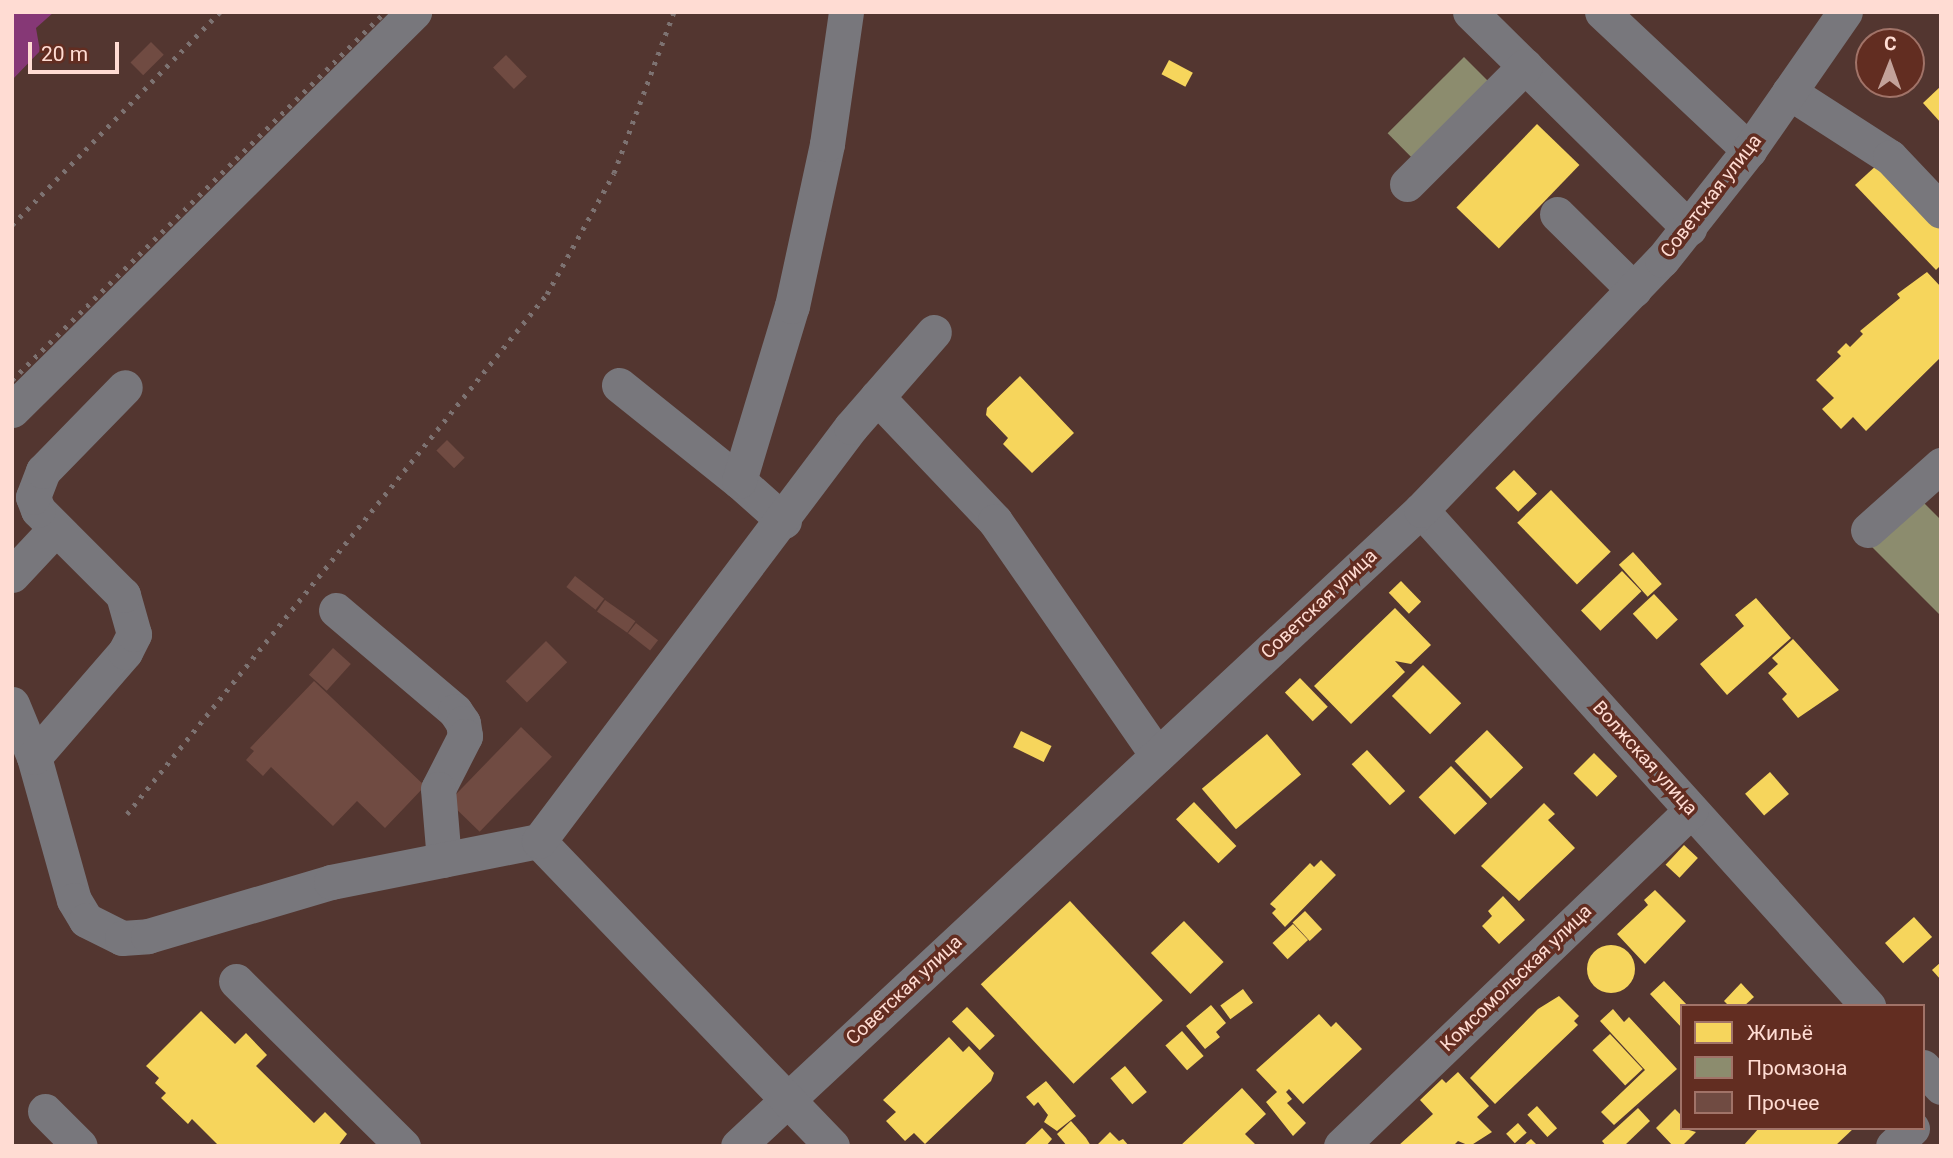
<!DOCTYPE html>
<html>
<head>
<meta charset="utf-8">
<style>
  body { margin:0 }
  #map { position:relative; width:1953px; height:1158px; overflow:hidden; background:#533630; font-family:Roboto,sans-serif }
  div>[style] { position:absolute }
  .green>* { inset:0; background:#863876 }
  .homes>* { inset:0; background:#f6d55c; transform-origin:0 0 }
  .round { border-radius:50% }
  .industry>* { inset:0; background:#8c8c6e; transform-origin:0 0 }
  .building>* { inset:0; background:#704b42; transform-origin:0 0 }
  .minor>* { height:35px; margin:-17.5px; padding:0 17.5px; transform-origin:17.5px; border-radius:17.5px; background:#78777c }
  .rail>* { height:5px; margin-top:-2.5px; transform-origin:0; background:repeating-linear-gradient(90deg,#7d7271 0 3.5px,transparent 0 10.5px) }
  span { translate:-50% -50%; white-space:nowrap; text-align:center; line-height:1.15; -webkit-text-stroke:7px #622d21; paint-order:stroke }
  .street-label { font-size:19px; color:#ffdcd3 }
  .frame { position:absolute; inset:0; border:14px solid #ffdcd3; pointer-events:none }
  .legend { position:absolute; left:1680px; top:1004px; width:245px; height:126px; box-sizing:border-box; background:#622d21; border:2px solid #a17368; margin:0; padding:9px 12px; list-style:none; font-size:21px; color:#ffdcd3 }
  .legend li { display:flex; align-items:center; gap:14px; height:35px }
  .legend b { width:35px; border:2px solid #a17368 }
  .north { position:absolute; left:1855px; top:28px; width:70px; height:70px; box-sizing:border-box; background:#622d21; border:2px solid #a17368; border-radius:50%; rotate:1deg; font-size:19px; font-weight:700; line-height:28px; text-align:center; color:#ffdcd3 }
  .north::after { content:''; display:block; margin:auto; width:24px; height:32px; background:#c3a29a; clip-path:polygon(50% 0,100% 100%,50% 72%,0 100%) }
  .scale { position:absolute; left:28px; top:42px; width:91px; height:32px; box-sizing:border-box; border:4px solid #ffdcd3; border-top:0; padding-left:9px; font-size:21px; line-height:24px; white-space:nowrap; color:#ffdcd3; -webkit-text-stroke:5px #622d21; paint-order:stroke }
</style>
</head>
<body>
<div id="map">
  <div class="green">
    <div style="clip-path:polygon(12px 12px,54px 12px,36px 28px,40px 51px,12px 80px)"></div>
  </div>
  <div class="homes">
    <div style="left:1169px;top:60px;width:27px;height:16px;rotate:28deg"></div>
    <div style="clip-path:polygon(1941px 86px,1941px 123px,1923px 103px)"></div>
    <div style="left:1537px;top:124px;width:59px;height:116px;rotate:44deg"></div>
    <div style="clip-path:polygon(1878px 164px,1941px 230px,1941px 265px,1936px 270px,1855px 185px)"></div>
    <div style="clip-path:polygon(1927px 272px,1941px 287px,1941px 357px,1866px 431px,1853px 417px,1841px 429px,1822px 409px,1834px 398px,1816px 380px,1841px 356px,1837px 352px,1846px 343px,1850px 347px,1863px 334px,1860px 331px,1900px 298px,1897px 294px)"></div>
    <div style="clip-path:polygon(1020px 376px,1074px 433px,1032px 473px,1003px 444px,1008px 438px,986px 415px,987px 408px)"></div>
    <div style="left:1514px;top:470px;width:33px;height:26px;rotate:46deg"></div>
    <div style="left:1551px;top:490px;width:86px;height:47px;rotate:46deg"></div>
    <div style="left:1633px;top:552px;width:43px;height:19px;rotate:48deg"></div>
    <div style="left:1622px;top:571px;width:28px;height:57px;rotate:46deg"></div>
    <div style="left:1401px;top:581px;width:29px;height:17px;rotate:46deg"></div>
    <div style="left:1654px;top:594px;width:35px;height:29px;rotate:47deg"></div>
    <div style="clip-path:polygon(1756px 598px,1791px 638px,1727px 695px,1700px 664px,1744px 626px,1735px 615px)"></div>
    <div style="clip-path:polygon(1395px 608px,1431px 645px,1411px 664px,1395px 661px,1405px 672px,1351px 724px,1314px 686px)"></div>
    <div style="clip-path:polygon(1793px 639px,1839px 690px,1798px 718px,1782px 699px,1787px 694px,1768px 673px,1778px 664px,1772px 658px)"></div>
    <div style="left:1423px;top:665px;width:54px;height:44px;rotate:45deg"></div>
    <div style="left:1300px;top:678px;width:40px;height:21px;rotate:46deg"></div>
    <div style="left:1487px;top:730px;width:52px;height:45px;rotate:46deg"></div>
    <div style="left:1021px;top:731px;width:34px;height:18px;rotate:26deg"></div>
    <div style="left:1267px;top:734px;width:53px;height:85px;rotate:50deg"></div>
    <div style="left:1367px;top:750px;width:56px;height:21px;rotate:47deg"></div>
    <div style="left:1594px;top:753px;width:33px;height:29px;rotate:45deg"></div>
    <div style="left:1451px;top:766px;width:52px;height:45px;rotate:46deg"></div>
    <div style="left:1770px;top:772px;width:29px;height:33px;rotate:49deg"></div>
    <div style="left:1194px;top:802px;width:61px;height:25px;rotate:46deg"></div>
    <div style="clip-path:polygon(1544px 803px,1555px 814px,1548px 820px,1575px 848px,1519px 901px,1481px 866px)"></div>
    <div style="left:1684px;top:845px;width:19px;height:27px;rotate:43deg"></div>
    <div style="clip-path:polygon(1321px 860px,1336px 875px,1285px 927px,1272px 913px,1276px 909px,1270px 904px,1310px 863px,1314px 867px)"></div>
    <div style="clip-path:polygon(1655px 890px,1686px 921px,1645px 964px,1617px 934px,1648px 905px,1644px 900px)"></div>
    <div style="clip-path:polygon(1503px 896px,1525px 920px,1499px 944px,1482px 926px,1492px 916px,1488px 911px)"></div>
    <div style="left:1070px;top:901px;width:136px;height:122px;rotate:47deg"></div>
    <div style="left:1305px;top:911px;width:25px;height:17px;rotate:47deg"></div>
    <div style="left:1914px;top:917px;width:27px;height:39px;rotate:48deg"></div>
    <div style="left:1184px;top:921px;width:57px;height:46px;rotate:46deg"></div>
    <div style="left:1293px;top:924px;width:22px;height:28px;rotate:47deg"></div>
    <div class="round" style="left:1587px;top:945px;width:48px;height:48px"></div>
    <div style="clip-path:polygon(1941px 962px,1941px 980px,1932px 970px)"></div>
    <div style="clip-path:polygon(1664px 981px,1688px 1006px,1682px 1006px,1682px 1028px,1650px 994px)"></div>
    <div style="clip-path:polygon(1741px 983px,1754px 997px,1744px 1006px,1729px 1006px,1724px 1001px)"></div>
    <div style="left:1243px;top:989px;width:17px;height:28px;rotate:54deg"></div>
    <div style="clip-path:polygon(1559px 996px,1579px 1016px,1574px 1021px,1578px 1025px,1495px 1104px,1470px 1078px,1538px 1009px)"></div>
    <div style="clip-path:polygon(1211px 1005px,1226px 1023px,1216px 1032px,1220px 1037px,1205px 1049px,1186px 1026px)"></div>
    <div style="left:967px;top:1007px;width:40px;height:21px;rotate:46deg"></div>
    <div style="clip-path:polygon(1613px 1009px,1624px 1022px,1629px 1017px,1677px 1069px,1614px 1125px,1601px 1112px,1645px 1070px,1600px 1021px)"></div>
    <div style="clip-path:polygon(201px 1011px,235px 1044px,246px 1033px,267px 1055px,256px 1066px,314px 1123px,325px 1112px,347px 1134px,338px 1146px,219px 1146px,192px 1119px,188px 1124px,161px 1098px,166px 1093px,155px 1083px,159px 1078px,146px 1066px)"></div>
    <div style="clip-path:polygon(1319px 1014px,1331px 1027px,1336px 1022px,1362px 1049px,1303px 1104px,1289px 1089px,1286px 1092px,1292px 1099px,1287px 1103px,1306px 1123px,1293px 1136px,1266px 1102px,1277px 1092px,1256px 1070px)"></div>
    <div style="left:1182px;top:1031px;width:33px;height:22px;rotate:49deg"></div>
    <div style="left:1610px;top:1034px;width:48px;height:24px;rotate:47deg"></div>
    <div style="clip-path:polygon(949px 1037px,963px 1052px,969px 1046px,994px 1073px,991px 1081px,925px 1144px,914px 1133px,905px 1141px,886px 1121px,896px 1112px,883px 1100px)"></div>
    <div style="left:1125px;top:1066px;width:34px;height:19px;rotate:50deg"></div>
    <div style="clip-path:polygon(1458px 1072px,1489px 1106px,1477px 1117px,1492px 1132px,1470px 1146px,1458px 1141px,1453px 1146px,1398px 1146px,1433px 1114px,1420px 1100px,1442px 1079px,1446px 1083px)"></div>
    <div style="clip-path:polygon(1046px 1081px,1076px 1116px,1057px 1131px,1044px 1122px,1048px 1115px,1038px 1102px,1034px 1106px,1026px 1097px)"></div>
    <div style="clip-path:polygon(1242px 1088px,1266px 1114px,1245px 1134px,1257px 1146px,1180px 1146px)"></div>
    <div style="left:1537px;top:1106px;width:30px;height:13px;rotate:48deg"></div>
    <div style="clip-path:polygon(1638px 1108px,1650px 1121px,1624px 1146px,1606px 1146px,1602px 1141px)"></div>
    <div style="clip-path:polygon(1675px 1109px,1682px 1116px,1682px 1128px,1696px 1132px,1682px 1146px,1673px 1146px,1656px 1128px)"></div>
    <div style="clip-path:polygon(1071px 1121px,1086px 1138px,1091px 1146px,1067px 1146px,1057px 1134px)"></div>
    <div style="left:1518px;top:1123px;width:13px;height:16px;rotate:48deg"></div>
    <div style="clip-path:polygon(1042px 1128px,1052px 1139px,1046px 1146px,1023px 1146px)"></div>
    <div style="clip-path:polygon(1759px 1128px,1854px 1128px,1835px 1146px,1743px 1146px)"></div>
    <div style="clip-path:polygon(1110px 1132px,1119px 1141px,1123px 1139px,1129px 1146px,1096px 1146px)"></div>
    <div style="clip-path:polygon(1531px 1139px,1538px 1146px,1523px 1146px)"></div>
  </div>
  <div class="industry">
    <div style="left:1464px;top:57px;width:34px;height:108px;rotate:45deg"></div>
    <div style="clip-path:polygon(1920px 499px,1941px 520px,1941px 616px,1872px 547px)"></div>
  </div>
  <div class="building">
    <div style="left:151px;top:42px;width:18px;height:29px;rotate:45deg"></div>
    <div style="left:506px;top:55px;width:30px;height:18px;rotate:46deg"></div>
    <div style="left:447px;top:440px;width:25px;height:15px;rotate:45deg"></div>
    <div style="left:575px;top:576px;width:37px;height:14px;rotate:38deg"></div>
    <div style="left:605px;top:600px;width:37px;height:14px;rotate:35deg"></div>
    <div style="left:636px;top:623px;width:28px;height:13px;rotate:38deg"></div>
    <div style="left:546px;top:641px;width:30px;height:57px;rotate:45deg"></div>
    <div style="left:333px;top:648px;width:24px;height:36px;rotate:42deg"></div>
    <div style="clip-path:polygon(314px 681px,425px 786px,385px 828px,357px 801px,333px 826px,271px 767px,263px 776px,246px 760px,254px 751px,250px 748px)"></div>
    <div style="left:521px;top:727px;width:43px;height:104px;rotate:44deg"></div>
  </div>
  <div class="minor">
    <div style="left:1470px;top:12px;width:308px;rotate:44.6deg"></div>
    <div style="left:1602px;top:12px;width:202px;rotate:43.2deg"></div>
    <div style="left:1789px;top:92px;width:120px;rotate:32.8deg"></div>
    <div style="left:1890px;top:157px;width:74px;rotate:46.6deg"></div>
    <div style="left:1407px;top:184px;width:167px;rotate:-45deg"></div>
    <div style="left:1557px;top:214px;width:108px;rotate:44.6deg"></div>
    <div style="left:619px;top:385px;width:154px;rotate:38.7deg"></div>
    <div style="left:877px;top:397px;width:171px;rotate:46.4deg"></div>
    <div style="left:995px;top:521px;width:285px;rotate:55.3deg"></div>
    <div style="left:12px;top:410px;width:566px;rotate:-44.71deg"></div>
    <div style="left:1421px;top:510px;width:668px;rotate:47.97deg"></div>
    <div style="left:784px;top:521px;width:60px;rotate:-138.4deg"></div>
    <div style="left:739px;top:481px;width:183px;rotate:-73.2deg"></div>
    <div style="left:792px;top:306px;width:166px;rotate:-77.8deg"></div>
    <div style="left:827px;top:144px;width:133px;rotate:-81.8deg"></div>
    <div style="left:1868px;top:530px;width:98px;rotate:-41.7deg"></div>
    <div style="left:12px;top:575px;width:64px;rotate:-46.9deg"></div>
    <div style="left:336px;top:610px;width:156px;rotate:40.3deg"></div>
    <div style="left:455px;top:711px;width:14px;rotate:56deg"></div>
    <div style="left:463px;top:723px;width:13px;rotate:81deg"></div>
    <div style="left:465px;top:736px;width:59px;rotate:117deg"></div>
    <div style="left:438px;top:789px;width:71px;rotate:85.2deg"></div>
    <div style="left:12px;top:704px;width:57px;rotate:67.5deg"></div>
    <div style="left:34px;top:757px;width:148px;rotate:74.4deg"></div>
    <div style="left:74px;top:900px;width:23px;rotate:59deg"></div>
    <div style="left:86px;top:920px;width:40px;rotate:26.6deg"></div>
    <div style="left:122px;top:938px;width:26px;rotate:-4deg"></div>
    <div style="left:148px;top:936px;width:191px;rotate:-16.4deg"></div>
    <div style="left:331px;top:882px;width:212px;rotate:-11.2deg"></div>
    <div style="left:34px;top:757px;width:139px;rotate:-49.1deg"></div>
    <div style="left:125px;top:652px;width:20px;rotate:-63deg"></div>
    <div style="left:134px;top:634px;width:41px;rotate:-105.8deg"></div>
    <div style="left:123px;top:595px;width:120px;rotate:-135deg"></div>
    <div style="left:38px;top:510px;width:14px;rotate:-111deg"></div>
    <div style="left:33px;top:497px;width:28px;rotate:-69deg"></div>
    <div style="left:43px;top:471px;width:117px;rotate:-45.7deg"></div>
    <div style="left:236px;top:981px;width:235px;rotate:44.7deg"></div>
    <div style="left:1923px;top:1067px;width:27px;rotate:48deg"></div>
    <div style="left:45px;top:1111px;width:49px;rotate:45deg"></div>
    <div style="left:738px;top:1146px;width:933px;rotate:-42.96deg"></div>
    <div style="left:1421px;top:510px;width:347px;rotate:-46.1deg"></div>
    <div style="left:1662px;top:260px;width:140px;rotate:-51.7deg"></div>
    <div style="left:1749px;top:150px;width:168px;rotate:-55.2deg"></div>
    <div style="left:832px;top:1146px;width:423px;rotate:-133.9deg"></div>
    <div style="left:539px;top:841px;width:518px;rotate:-53deg"></div>
    <div style="left:851px;top:427px;width:126px;rotate:-48.9deg"></div>
    <div style="left:1341px;top:1146px;width:485px;rotate:-43.8deg"></div>
    <div style="left:1893px;top:1146px;width:26px;rotate:-43deg"></div>
  </div>
  <div class="rail">
    <div style="left:12px;top:225px;width:298px;rotate:-45.7deg"></div>
    <div style="left:12px;top:380px;width:524px;rotate:-44.61deg"></div>
    <div style="left:127px;top:814px;width:668px;rotate:-51.07deg"></div>
    <div style="left:547px;top:294px;width:138px;rotate:-61deg"></div>
    <div style="left:614px;top:173px;width:172px;rotate:-69.6deg"></div>
  </div>
  <div class="street-label">
    <span style="left:1711px;top:196px;rotate:-52deg">Советская улица</span>
    <span style="left:1319px;top:604px;rotate:-43deg">Советская улица</span>
    <span style="left:1645px;top:758px;rotate:48deg">Волжская улица</span>
    <span style="left:1516px;top:978px;rotate:-44deg">Комсомольская улица</span>
    <span style="left:904px;top:990px;rotate:-43deg">Советская улица</span>
  </div>
  <div class="frame"></div>
  <ul class="legend">
  <li><b style="height:19px;background:#f6d55c"></b>Жильё</li>
  <li><b style="height:19px;background:#8c8c6e"></b>Промзона</li>
  <li><b style="height:19px;background:#704b42"></b>Прочее</li>
  </ul>
  <div class="north">С</div>
  <div class="scale">20 m</div>
</div>
</body>
</html>
